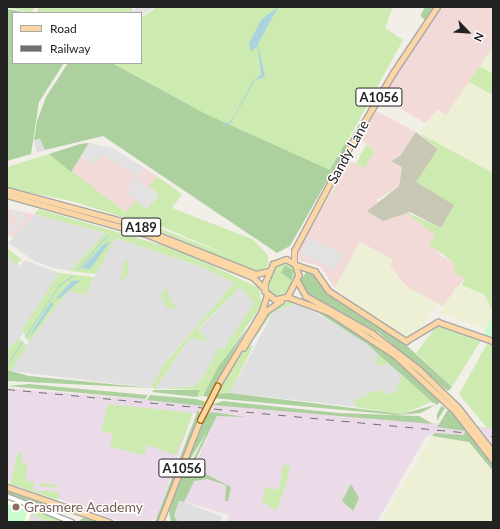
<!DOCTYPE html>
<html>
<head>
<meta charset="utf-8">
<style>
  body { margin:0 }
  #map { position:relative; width:500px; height:529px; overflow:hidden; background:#f2efe9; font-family:Lato,sans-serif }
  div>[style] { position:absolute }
  .residential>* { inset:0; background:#e0dfdf }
  .commercial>* { inset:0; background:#f2dad9 }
  .industrial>* { inset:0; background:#ebdbe8 }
  .education>* { inset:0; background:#ffffe5 }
  .construction>* { inset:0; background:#c7c7b4 }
  .farmland>* { inset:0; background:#eef0d5 }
  .grass>* { inset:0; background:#cdebb0; transform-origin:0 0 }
  .round { border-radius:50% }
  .forest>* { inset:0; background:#add19e }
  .park>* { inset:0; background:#c8facc }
  .parking>* { inset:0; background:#e2e2e2; transform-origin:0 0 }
  .water>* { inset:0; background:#aad3df }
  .stream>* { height:1px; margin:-0.5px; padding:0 0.5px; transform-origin:0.5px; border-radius:0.5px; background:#aad3df }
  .roads { filter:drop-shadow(1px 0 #a9a9a9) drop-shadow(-1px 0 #a9a9a9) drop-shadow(0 1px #a9a9a9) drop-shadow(0 -1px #a9a9a9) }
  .minor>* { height:3.5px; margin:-1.75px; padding:0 1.75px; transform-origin:1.75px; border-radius:1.75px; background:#fff }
  .major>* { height:4.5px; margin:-2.25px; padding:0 2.25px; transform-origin:2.25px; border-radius:2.25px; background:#fcd6a4 }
  .rail>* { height:1px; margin-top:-0.5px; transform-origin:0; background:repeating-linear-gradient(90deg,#707070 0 8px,transparent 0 16px) }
  .bridges { filter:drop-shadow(1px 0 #a06b00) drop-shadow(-1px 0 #a06b00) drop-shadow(0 1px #a06b00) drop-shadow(0 -1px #a06b00) }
  .major-bridge>* { height:4.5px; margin:-2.25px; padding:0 2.25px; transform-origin:2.25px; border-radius:2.25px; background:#fcd6a4 }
  .dots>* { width:11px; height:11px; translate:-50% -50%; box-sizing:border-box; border:2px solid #fff; border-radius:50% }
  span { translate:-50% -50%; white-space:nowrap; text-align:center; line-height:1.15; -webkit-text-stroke:3px #fff; paint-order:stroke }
  .shield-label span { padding:1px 3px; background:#fff; border:1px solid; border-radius:3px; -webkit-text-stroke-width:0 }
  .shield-label { font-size:13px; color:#222; font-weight:700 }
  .street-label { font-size:14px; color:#222 }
  .education-label { font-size:14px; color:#785e54 }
  .left { translate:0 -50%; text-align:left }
  .frame { position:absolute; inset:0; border:8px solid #222; pointer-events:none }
  .legend { position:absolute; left:12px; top:12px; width:130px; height:52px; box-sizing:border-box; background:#fff; border:1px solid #a7a7a7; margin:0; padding:5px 7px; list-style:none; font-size:12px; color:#222 }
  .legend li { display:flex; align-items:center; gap:8px; height:20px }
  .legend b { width:20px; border:1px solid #a7a7a7 }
  .north { position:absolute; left:448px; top:12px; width:40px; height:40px; -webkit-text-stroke:3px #fff; paint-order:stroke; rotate:115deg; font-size:11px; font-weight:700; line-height:16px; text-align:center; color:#222 }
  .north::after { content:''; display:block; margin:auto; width:14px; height:18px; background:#222; clip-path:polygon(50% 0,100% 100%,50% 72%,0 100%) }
</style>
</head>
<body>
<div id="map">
  <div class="residential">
    <div style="clip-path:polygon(40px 139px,45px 150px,37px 153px,34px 140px)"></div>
    <div style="clip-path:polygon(34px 214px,73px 223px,106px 233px,70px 271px,50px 267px,32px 260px,9px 243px)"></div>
    <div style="clip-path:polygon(114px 238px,199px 266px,234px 283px,172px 354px,151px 388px,11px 371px,11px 366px,68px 291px,85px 295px)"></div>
    <div style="clip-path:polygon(7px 257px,19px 266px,25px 260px,59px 273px,22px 335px,7px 350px)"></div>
    <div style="clip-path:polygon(240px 287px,254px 303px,224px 349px,219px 347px,203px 378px,194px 386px,155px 389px,189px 339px)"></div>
    <div style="clip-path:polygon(298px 303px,353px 334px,398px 369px,401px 375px,395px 411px,230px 393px,273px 312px)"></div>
    <div style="clip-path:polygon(7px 497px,69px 522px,7px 522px)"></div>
    <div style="clip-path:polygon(179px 500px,221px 516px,221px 522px,178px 522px,174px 516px)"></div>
  </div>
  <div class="commercial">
    <div style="clip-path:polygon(441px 7px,493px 7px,493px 47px,446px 116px,438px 110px,425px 123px,382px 98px)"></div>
    <div style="clip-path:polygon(376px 111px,416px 132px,400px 156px,391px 161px,402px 167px,399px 186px,377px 200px,383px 221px,404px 211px,421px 222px,435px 235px,434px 245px,440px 255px,453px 262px,465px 278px,443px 306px,408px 288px,390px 266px,393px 260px,360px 242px,335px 288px,320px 266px,300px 261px,297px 251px,350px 161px,365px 168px,375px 151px,360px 139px)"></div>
    <div style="clip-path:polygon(89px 143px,112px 148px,157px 176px,149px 186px,159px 195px,147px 209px,127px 212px,71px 172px)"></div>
    <div style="clip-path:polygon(7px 209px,34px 214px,13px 238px,7px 233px)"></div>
  </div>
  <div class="industrial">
    <div style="clip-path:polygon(7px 388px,493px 428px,493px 444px,427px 435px,377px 522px,227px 522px,229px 515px,179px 500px,217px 416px,193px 413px,157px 517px,149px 522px,123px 522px,7px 480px)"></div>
  </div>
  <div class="education">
    <div style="clip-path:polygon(7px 497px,21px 502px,31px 512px,28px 522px,7px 522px)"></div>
  </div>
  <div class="construction">
    <div style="clip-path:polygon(416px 132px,438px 149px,424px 173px,455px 204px,441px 228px,410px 212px,383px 221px,367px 211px,399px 186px,402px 167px,391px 161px,400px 156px)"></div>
  </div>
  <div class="farmland">
    <div style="clip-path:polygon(493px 47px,493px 74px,480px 66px)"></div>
    <div style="clip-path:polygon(469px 82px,493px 95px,493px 173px,419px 133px,438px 110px,446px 115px)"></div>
    <div style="clip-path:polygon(360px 242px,393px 260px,390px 266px,404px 285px,438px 304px,413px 338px,406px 339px,350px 302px,335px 288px)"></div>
    <div style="clip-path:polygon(462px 285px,485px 295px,490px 302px,493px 312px,486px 329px,439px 313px,457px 286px)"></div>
    <div style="clip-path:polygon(432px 436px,469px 442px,493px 471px,493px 522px,381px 522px)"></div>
  </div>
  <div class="grass">
    <div style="clip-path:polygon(7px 7px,36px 7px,30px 13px)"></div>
    <div style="left:38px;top:7px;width:94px;height:6px"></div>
    <div style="clip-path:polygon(157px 7px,393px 7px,385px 28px,403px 40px,330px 173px,208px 115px,112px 63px,141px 63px,141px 18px)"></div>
    <div style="clip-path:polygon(480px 66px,493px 74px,493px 95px,469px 82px)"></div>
    <div style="clip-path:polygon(419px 133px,493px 173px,493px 312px,485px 295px,462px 285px,465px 278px,456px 274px,453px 262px,429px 244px,435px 235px,404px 211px,441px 228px,454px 205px,416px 182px,438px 149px)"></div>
    <div style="clip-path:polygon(366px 145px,375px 151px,365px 168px,356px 164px)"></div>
    <div style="clip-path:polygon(evenodd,49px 154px,126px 212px,137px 200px,147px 209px,159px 195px,149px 186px,157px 176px,182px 194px,172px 208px,252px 239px,267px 254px,269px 264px,264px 270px,256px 271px,135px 221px,71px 201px,7px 188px,7px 167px,49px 154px,160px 226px,235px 258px,159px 228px,160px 226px)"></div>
    <div style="clip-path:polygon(evenodd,39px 209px,182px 251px,259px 288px,262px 305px,218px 367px,203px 396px,197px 397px,200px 390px,151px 388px,164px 364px,234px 283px,199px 266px,115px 238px,96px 274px,70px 271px,105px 233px,34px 214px,39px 209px,240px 287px,254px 303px,224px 348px,219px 347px,203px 378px,194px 386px,155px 389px,189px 339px,208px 341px,198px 329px,240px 287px)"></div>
    <div style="clip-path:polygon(7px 248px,22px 260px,17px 263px,19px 267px,7px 257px)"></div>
    <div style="clip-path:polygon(125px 260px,129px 261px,128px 275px,119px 282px)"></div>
    <div style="clip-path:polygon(283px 262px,293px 266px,296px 275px,288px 293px,276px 298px,268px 292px,267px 282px,274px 267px)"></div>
    <div style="clip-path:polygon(59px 273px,94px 277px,85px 295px,68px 291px,29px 342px,22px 330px)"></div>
    <div style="clip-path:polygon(167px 288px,169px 298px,178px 310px,165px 307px,161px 295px)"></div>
    <div style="clip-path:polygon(292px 299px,298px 303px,273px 312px,255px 338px,255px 331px,266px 314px)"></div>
    <div style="clip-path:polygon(438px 324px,482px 339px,452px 387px,416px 353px)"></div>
    <div style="clip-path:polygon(19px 338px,26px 345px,25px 349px,11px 371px,7px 370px,7px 350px)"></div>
    <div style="clip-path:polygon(488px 342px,493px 344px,493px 428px,487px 428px,459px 394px)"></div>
    <div style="clip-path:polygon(247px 346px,253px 346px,230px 393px,215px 394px)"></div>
    <div class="round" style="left:375.5px;top:354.5px;width:11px;height:11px"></div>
    <div style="clip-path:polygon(401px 375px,432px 402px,402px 414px,356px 407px,354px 400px,367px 396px,366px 394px,381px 390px,388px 395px,397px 391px)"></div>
    <div style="clip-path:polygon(108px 404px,193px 413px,176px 455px,147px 445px,144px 455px,110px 447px,113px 434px,101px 431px)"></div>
    <div style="clip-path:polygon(22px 451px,21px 463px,27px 463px,26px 481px,34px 482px,33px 490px,59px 492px,58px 500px,10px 484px,17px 455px)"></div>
    <div style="clip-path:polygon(283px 464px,291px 467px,277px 511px,262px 502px,266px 487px,279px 490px)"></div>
    <div style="left:39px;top:483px;width:19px;height:3px;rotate:6deg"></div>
    <div style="clip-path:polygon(38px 509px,69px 522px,49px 522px,34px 515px)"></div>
  </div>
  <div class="forest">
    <div style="clip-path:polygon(425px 7px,433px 7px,425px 20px,420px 16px)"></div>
    <div style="clip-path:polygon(7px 9px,28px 13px,13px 13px,13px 63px,64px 63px,39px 102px,31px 154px,7px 161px)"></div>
    <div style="clip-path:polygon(68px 63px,112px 63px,208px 115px,330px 170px,345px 143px,348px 144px,290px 246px,277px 253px,103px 136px,45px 150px,40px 139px,34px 140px,37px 121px,46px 97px)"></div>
    <div style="clip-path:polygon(89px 143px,71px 172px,49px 154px,80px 144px)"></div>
    <div style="clip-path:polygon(285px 265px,294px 271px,291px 280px,281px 273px)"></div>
    <div style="clip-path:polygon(306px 272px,315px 274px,331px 295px,404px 343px,452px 387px,448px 391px,379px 333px,307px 293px,300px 282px)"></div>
    <div style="clip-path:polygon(311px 308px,335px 318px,392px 356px,442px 400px,437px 405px,432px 402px,367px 344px)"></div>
    <div style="clip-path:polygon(247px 328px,208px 397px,203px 396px,218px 367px)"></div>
    <div style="clip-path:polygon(7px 370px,29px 376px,151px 388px,7px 381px)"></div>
    <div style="clip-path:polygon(29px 384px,71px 388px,148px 395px,145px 399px,7px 386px)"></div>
    <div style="clip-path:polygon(154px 390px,200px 390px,197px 397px,152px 392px)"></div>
    <div style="clip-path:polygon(230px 393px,402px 414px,435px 405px,421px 413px,397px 415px,213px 398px,215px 394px)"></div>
    <div style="clip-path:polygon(150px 395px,196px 399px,206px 402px,203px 406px,147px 400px)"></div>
    <div style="clip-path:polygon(223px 401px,339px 413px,419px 416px,433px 424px,211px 405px)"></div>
    <div style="clip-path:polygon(441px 406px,445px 408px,437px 421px,437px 414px)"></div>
    <div style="clip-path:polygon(449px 408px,493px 465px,493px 471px,469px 442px,432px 436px,435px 433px,464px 435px,465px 431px,437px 427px)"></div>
    <div style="clip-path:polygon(198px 410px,200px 414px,163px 513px,158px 521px,155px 522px)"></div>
    <div style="clip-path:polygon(211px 412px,246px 417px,217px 416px,192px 467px,231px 487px,228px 501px,225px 501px,226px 485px,207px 479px,194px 481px,184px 502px,179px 501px,174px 516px,178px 522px,171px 522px,169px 511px,179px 482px,185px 474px,191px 474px,188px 469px,207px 432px,186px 466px,186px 460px,206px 415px)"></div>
    <div style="clip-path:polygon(351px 484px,359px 498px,353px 511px,342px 501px)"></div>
    <div style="clip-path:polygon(7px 490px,64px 510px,63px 513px,7px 494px)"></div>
    <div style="clip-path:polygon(84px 517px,98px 522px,78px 522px)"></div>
  </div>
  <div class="park">
    <div style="clip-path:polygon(493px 312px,493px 338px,484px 335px)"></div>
    <div style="clip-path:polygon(7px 504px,28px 511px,24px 522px,7px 522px)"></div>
  </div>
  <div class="parking">
    <div style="clip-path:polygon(138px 7px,154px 7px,141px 16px,128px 13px)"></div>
    <div style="clip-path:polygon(89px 143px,112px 148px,144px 168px,137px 179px,159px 195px,147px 209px,127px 192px,137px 176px,102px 155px,93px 164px,80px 158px)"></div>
    <div style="clip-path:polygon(12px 210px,23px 213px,26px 218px,15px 231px,12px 229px,8px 233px,7px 224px,10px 227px,18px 218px,11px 216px)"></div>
    <div style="left:309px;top:237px;width:38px;height:17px;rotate:28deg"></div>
  </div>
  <div class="water">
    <div style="clip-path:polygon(278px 7px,258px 44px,265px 77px,255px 80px,231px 123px,219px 128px,232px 120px,253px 81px,261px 75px,258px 46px,251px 52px,249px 43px,261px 20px)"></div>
    <div style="clip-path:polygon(110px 242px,90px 269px,82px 268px,104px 244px)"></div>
    <div style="clip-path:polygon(81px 280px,59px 299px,56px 298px,72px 281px)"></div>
    <div style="clip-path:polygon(51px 302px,54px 304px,31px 336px,33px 330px)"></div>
  </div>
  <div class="stream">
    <div style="left:77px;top:270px;width:46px;rotate:-49.4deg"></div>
    <div style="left:25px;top:337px;width:61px;rotate:-57.1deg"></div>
    <div style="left:58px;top:286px;width:17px;rotate:-36deg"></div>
    <div style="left:7px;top:364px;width:27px;rotate:-56deg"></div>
  </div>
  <div class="roads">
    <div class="minor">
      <div style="left:7px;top:496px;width:70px;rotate:21.8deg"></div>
    </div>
    <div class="major">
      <div style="left:7px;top:190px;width:123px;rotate:15.1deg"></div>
      <div style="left:126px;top:222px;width:140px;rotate:21.8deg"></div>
      <div style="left:256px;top:274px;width:13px;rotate:-13deg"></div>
      <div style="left:7px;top:195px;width:144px;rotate:15.7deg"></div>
      <div style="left:146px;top:234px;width:115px;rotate:21.9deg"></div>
      <div style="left:253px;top:277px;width:16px;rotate:45deg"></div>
      <div style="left:286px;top:259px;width:10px;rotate:29deg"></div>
      <div style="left:295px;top:264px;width:12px;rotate:70deg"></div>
      <div style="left:299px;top:275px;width:25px;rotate:117deg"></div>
      <div style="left:288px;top:297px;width:13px;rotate:167deg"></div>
      <div style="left:275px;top:300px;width:13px;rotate:-141deg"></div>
      <div style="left:265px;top:292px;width:9px;rotate:-90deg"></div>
      <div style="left:265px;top:283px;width:21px;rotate:-67deg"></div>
      <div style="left:273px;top:264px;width:14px;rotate:-21deg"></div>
      <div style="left:294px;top:263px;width:12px;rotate:-90deg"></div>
      <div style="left:294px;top:251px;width:109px;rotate:-62deg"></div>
      <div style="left:345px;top:155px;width:95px;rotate:-59.7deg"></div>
      <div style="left:393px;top:73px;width:79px;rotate:-56.3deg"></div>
      <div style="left:296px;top:265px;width:20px;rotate:18deg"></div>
      <div style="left:315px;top:271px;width:24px;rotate:55deg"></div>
      <div style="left:329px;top:291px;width:92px;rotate:33deg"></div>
      <div style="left:406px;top:341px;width:37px;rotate:-31deg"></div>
      <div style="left:438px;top:322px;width:58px;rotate:19.1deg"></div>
      <div style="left:297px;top:280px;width:18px;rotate:61deg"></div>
      <div style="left:306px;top:296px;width:76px;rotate:29.3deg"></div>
      <div style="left:372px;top:333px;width:59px;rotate:37.5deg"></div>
      <div style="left:419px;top:369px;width:54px;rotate:44.3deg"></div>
      <div style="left:458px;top:407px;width:57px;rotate:52.1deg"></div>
      <div style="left:288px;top:297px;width:44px;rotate:20.1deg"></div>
      <div style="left:329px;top:312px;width:79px;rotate:33.1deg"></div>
      <div style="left:395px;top:355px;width:82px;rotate:43deg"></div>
      <div style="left:455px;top:411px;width:62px;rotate:52.2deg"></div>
      <div style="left:243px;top:348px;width:44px;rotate:-58.1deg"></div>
      <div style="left:266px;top:311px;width:18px;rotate:-34deg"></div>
      <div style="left:217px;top:386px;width:87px;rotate:-59deg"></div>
      <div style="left:262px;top:311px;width:17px;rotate:-73deg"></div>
      <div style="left:7px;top:487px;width:108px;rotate:18.9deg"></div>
      <div style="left:160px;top:522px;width:110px;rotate:-68.6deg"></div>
    </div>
  </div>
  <div class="rail">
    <div style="left:7px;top:389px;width:459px;rotate:5.4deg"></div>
    <div style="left:491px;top:436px;width:2px"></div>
  </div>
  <div class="bridges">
    <div class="major-bridge">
      <div style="left:200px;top:420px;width:38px;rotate:-63deg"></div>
    </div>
  </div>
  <div class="dots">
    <div style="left:16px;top:507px;background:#8d6e63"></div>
  </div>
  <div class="shield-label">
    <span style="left:379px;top:97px">A1056</span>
    <span style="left:141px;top:227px">A189</span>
    <span style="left:182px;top:468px">A1056</span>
  </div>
  <div class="street-label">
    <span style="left:348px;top:152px;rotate:-61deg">Sandy Lane</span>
  </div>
  <div class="education-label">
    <span class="left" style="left:24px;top:507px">Grasmere Academy</span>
  </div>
  <div class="frame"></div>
  <ul class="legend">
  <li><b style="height:5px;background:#fcd6a4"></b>Road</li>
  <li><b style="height:5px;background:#707070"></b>Railway</li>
  </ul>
  <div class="north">N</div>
</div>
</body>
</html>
